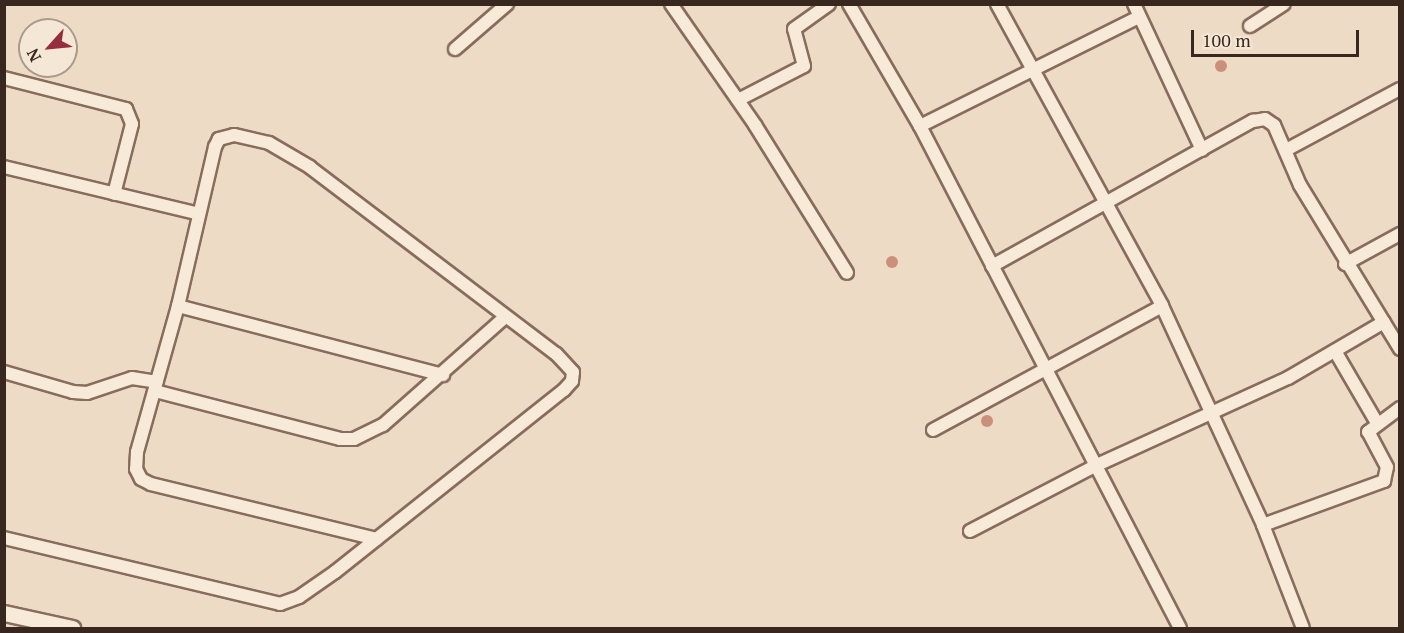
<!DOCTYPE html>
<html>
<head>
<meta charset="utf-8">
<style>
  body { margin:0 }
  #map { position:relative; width:1404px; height:633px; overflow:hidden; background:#eddbc5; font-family:"PT Serif",serif }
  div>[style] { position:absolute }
  .building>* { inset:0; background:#cb907c }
  .round { border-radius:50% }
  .roads { filter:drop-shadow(2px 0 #886c5c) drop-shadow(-2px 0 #886c5c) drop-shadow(0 2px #886c5c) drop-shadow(0 -2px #886c5c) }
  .minor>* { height:12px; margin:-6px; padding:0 6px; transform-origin:6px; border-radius:6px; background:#f8ead8 }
  .tertiary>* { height:15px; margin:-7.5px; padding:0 7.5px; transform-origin:7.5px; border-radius:7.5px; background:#f8ead8 }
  span { translate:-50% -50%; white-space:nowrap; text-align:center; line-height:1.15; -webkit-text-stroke:5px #f5e7d5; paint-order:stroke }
  .frame { position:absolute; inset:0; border:6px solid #38271f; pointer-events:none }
  .north { position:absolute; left:18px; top:18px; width:60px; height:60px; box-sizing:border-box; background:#f5e7d5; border:2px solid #a99a8c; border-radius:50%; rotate:243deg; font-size:16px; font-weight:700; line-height:24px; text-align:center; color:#38271f }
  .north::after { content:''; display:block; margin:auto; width:21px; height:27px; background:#962d3e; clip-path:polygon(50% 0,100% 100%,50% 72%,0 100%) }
  .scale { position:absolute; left:1191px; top:30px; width:168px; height:27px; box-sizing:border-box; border:3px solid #38271f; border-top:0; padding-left:8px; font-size:18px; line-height:21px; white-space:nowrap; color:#38271f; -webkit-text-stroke:4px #f5e7d5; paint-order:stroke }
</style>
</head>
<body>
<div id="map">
  <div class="building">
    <div class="round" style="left:1215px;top:60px;width:12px;height:12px"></div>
    <div class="round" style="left:886px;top:256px;width:12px;height:12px"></div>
    <div class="round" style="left:981px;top:415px;width:12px;height:12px"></div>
  </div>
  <div class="roads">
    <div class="minor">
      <div style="left:671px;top:4px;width:147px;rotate:55.2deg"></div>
      <div style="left:755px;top:125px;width:174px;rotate:58.1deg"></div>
      <div style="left:849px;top:4px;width:141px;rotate:59.8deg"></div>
      <div style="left:920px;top:126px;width:565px;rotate:62.62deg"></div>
      <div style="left:997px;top:4px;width:344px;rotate:61.3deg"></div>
      <div style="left:1162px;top:306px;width:241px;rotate:65.2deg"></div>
      <div style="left:1263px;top:525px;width:110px;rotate:68.8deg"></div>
      <div style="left:1134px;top:4px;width:161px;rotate:65deg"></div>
      <div style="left:1250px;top:26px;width:40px;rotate:-32.9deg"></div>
      <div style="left:455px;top:49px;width:69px;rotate:-40.9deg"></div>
      <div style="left:4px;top:78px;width:126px;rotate:14.3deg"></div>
      <div style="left:126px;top:109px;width:16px;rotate:68deg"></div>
      <div style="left:132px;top:124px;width:72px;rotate:104.4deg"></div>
      <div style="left:738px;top:100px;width:74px;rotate:-27.3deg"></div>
      <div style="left:804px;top:66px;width:38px;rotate:-105deg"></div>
      <div style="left:794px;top:29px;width:43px;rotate:-35.5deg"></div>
      <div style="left:920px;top:126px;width:242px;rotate:-26.5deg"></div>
      <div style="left:1286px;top:150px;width:129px;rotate:-28.2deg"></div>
      <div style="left:4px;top:167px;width:197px;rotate:13.5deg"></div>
      <div style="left:1345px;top:264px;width:63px;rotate:-28.6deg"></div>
      <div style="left:992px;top:266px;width:299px;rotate:-29.1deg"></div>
      <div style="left:1253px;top:121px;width:12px;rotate:-9deg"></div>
      <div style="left:1265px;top:119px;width:11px;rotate:34deg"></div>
      <div style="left:1274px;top:125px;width:65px;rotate:66.6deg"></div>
      <div style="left:1300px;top:185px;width:192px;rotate:58.6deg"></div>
      <div style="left:178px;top:306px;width:274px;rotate:14.6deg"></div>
      <div style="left:1335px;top:351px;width:83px;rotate:59.7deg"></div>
      <div style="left:4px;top:372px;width:72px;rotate:16.2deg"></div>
      <div style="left:73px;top:392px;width:14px;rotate:4deg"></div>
      <div style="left:87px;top:393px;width:47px;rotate:-18.4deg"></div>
      <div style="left:132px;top:378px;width:25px;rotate:9deg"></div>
      <div style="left:155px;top:391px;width:191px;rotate:14.5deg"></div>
      <div style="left:340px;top:439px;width:14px"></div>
      <div style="left:354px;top:439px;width:32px;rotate:-26deg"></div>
      <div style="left:383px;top:425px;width:162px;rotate:-41.5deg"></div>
      <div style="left:933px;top:430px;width:260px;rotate:-28.4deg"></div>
      <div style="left:1263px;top:525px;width:129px;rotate:-20deg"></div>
      <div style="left:1384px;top:481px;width:14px;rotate:-78deg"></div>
      <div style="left:1387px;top:467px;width:40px;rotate:-118deg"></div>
      <div style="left:1368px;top:432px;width:40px;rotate:-37deg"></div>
      <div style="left:970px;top:531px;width:143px;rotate:-27.5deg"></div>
      <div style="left:1097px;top:465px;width:210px;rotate:-24.5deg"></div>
      <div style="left:1288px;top:378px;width:111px;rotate:-30.3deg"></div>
      <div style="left:4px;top:538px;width:284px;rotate:13.4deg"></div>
      <div style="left:280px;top:604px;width:20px;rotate:-20deg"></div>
      <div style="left:299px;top:597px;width:44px;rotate:-34.8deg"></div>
      <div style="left:335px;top:572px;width:293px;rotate:-38.5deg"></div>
      <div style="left:564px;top:390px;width:12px;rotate:-48deg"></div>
      <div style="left:572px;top:381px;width:9px;rotate:-84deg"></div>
      <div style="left:573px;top:372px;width:25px;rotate:-133deg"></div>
      <div style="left:556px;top:354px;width:309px;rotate:-142.8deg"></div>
      <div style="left:310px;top:167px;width:48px;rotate:-149.7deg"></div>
      <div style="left:269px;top:143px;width:36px;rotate:-167deg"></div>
      <div style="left:234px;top:135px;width:16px;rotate:165deg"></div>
      <div style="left:219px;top:139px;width:9px;rotate:117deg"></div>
      <div style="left:215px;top:147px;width:163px;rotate:103.1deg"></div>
      <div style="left:178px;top:306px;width:152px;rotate:105.7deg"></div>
      <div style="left:137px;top:452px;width:17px;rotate:93deg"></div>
      <div style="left:136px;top:469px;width:11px;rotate:63deg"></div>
      <div style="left:141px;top:479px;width:11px;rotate:27deg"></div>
      <div style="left:151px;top:484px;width:232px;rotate:13.7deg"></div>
    </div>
    <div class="tertiary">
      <div style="left:4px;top:613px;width:70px;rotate:12.4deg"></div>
    </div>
  </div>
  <div class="frame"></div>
  <div class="north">N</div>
  <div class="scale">100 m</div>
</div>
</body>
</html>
